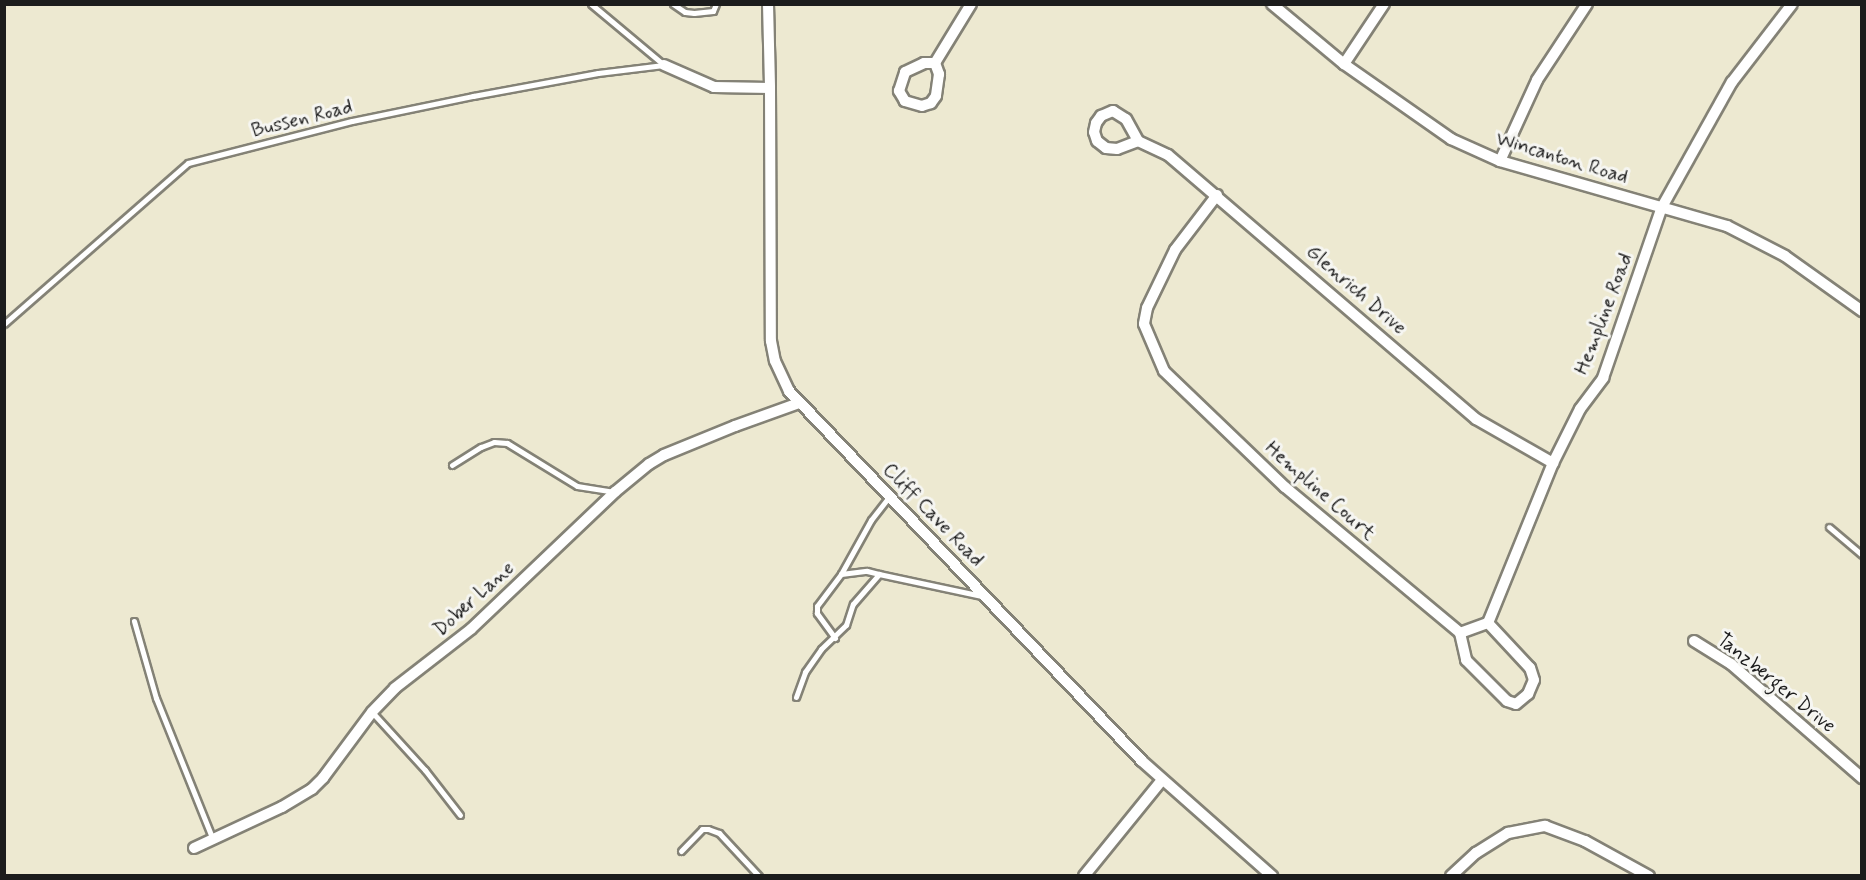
<!DOCTYPE html>
<html>
<head>
<meta charset="utf-8">
<style>
  body { margin:0 }
  #map { position:relative; width:1866px; height:880px; overflow:hidden; background:#ede9d1; font-family:Mynerve,sans-serif }
  div>[style] { position:absolute }
  .roads { filter:drop-shadow(2px 0 #848276) drop-shadow(-2px 0 #848276) drop-shadow(0 2px #848276) drop-shadow(0 -2px #848276) }
  .service>* { height:5px; margin:-2.5px; padding:0 2.5px; transform-origin:2.5px; border-radius:2.5px; background:#fff }
  .minor>* { height:10px; margin:-5px; padding:0 5px; transform-origin:5px; border-radius:5px; background:#fff }
  span { translate:-50% -50%; white-space:nowrap; text-align:center; line-height:1.15; -webkit-text-stroke:6px #f6f6f2; paint-order:stroke }
  .street-label { font-size:20px; color:#1c1c1c }
  .frame { position:absolute; inset:0; border:6px solid #1c1c1c; pointer-events:none }
</style>
</head>
<body>
<div id="map">
  <div class="roads">
    <div class="service">
      <div style="left:591px;top:4px;width:95px;rotate:39.9deg"></div>
      <div style="left:673px;top:4px;width:14px;rotate:34deg"></div>
      <div style="left:685px;top:12px;width:9px;rotate:6deg"></div>
      <div style="left:694px;top:13px;width:19px;rotate:-6deg"></div>
      <div style="left:713px;top:11px;width:8px;rotate:-67deg"></div>
      <div style="left:4px;top:324px;width:244px;rotate:-41.2deg"></div>
      <div style="left:188px;top:163px;width:169px;rotate:-14.4deg"></div>
      <div style="left:352px;top:121px;width:124px;rotate:-11.7deg"></div>
      <div style="left:473px;top:96px;width:127px;rotate:-10.4deg"></div>
      <div style="left:598px;top:73px;width:66px;rotate:-6.9deg"></div>
      <div style="left:452px;top:465px;width:34px;rotate:-32deg"></div>
      <div style="left:481px;top:447px;width:14px;rotate:-21deg"></div>
      <div style="left:494px;top:442px;width:13px;rotate:4deg"></div>
      <div style="left:507px;top:443px;width:82px;rotate:31.6deg"></div>
      <div style="left:577px;top:486px;width:36px;rotate:9deg"></div>
      <div style="left:1829px;top:527px;width:43px;rotate:40.3deg"></div>
      <div style="left:841px;top:574px;width:26px;rotate:-7deg"></div>
      <div style="left:867px;top:571px;width:12px;rotate:14deg"></div>
      <div style="left:134px;top:621px;width:80px;rotate:74.1deg"></div>
      <div style="left:156px;top:698px;width:153px;rotate:68.1deg"></div>
      <div style="left:835px;top:638px;width:31px;rotate:-126deg"></div>
      <div style="left:817px;top:613px;width:7px;rotate:-90deg"></div>
      <div style="left:817px;top:606px;width:40px;rotate:-53deg"></div>
      <div style="left:841px;top:574px;width:62px;rotate:-60.9deg"></div>
      <div style="left:871px;top:520px;width:31px;rotate:-52deg"></div>
      <div style="left:796px;top:697px;width:27px;rotate:-70deg"></div>
      <div style="left:805px;top:672px;width:28px;rotate:-55deg"></div>
      <div style="left:821px;top:649px;width:35px;rotate:-44deg"></div>
      <div style="left:846px;top:625px;width:22px;rotate:-72deg"></div>
      <div style="left:853px;top:604px;width:40px;rotate:-49deg"></div>
      <div style="left:879px;top:574px;width:105px;rotate:12.1deg"></div>
      <div style="left:372px;top:712px;width:79px;rotate:47.6deg"></div>
      <div style="left:425px;top:770px;width:57px;rotate:52.1deg"></div>
      <div style="left:681px;top:851px;width:30px;rotate:-46deg"></div>
      <div style="left:702px;top:829px;width:6px"></div>
      <div style="left:708px;top:829px;width:12px;rotate:20deg"></div>
      <div style="left:719px;top:833px;width:59px;rotate:47.1deg"></div>
    </div>
    <div class="minor">
      <div style="left:768px;top:4px;width:84px;rotate:88.6deg"></div>
      <div style="left:1272px;top:4px;width:94px;rotate:39.8deg"></div>
      <div style="left:1344px;top:64px;width:131px;rotate:35deg"></div>
      <div style="left:1451px;top:139px;width:54px;rotate:24.2deg"></div>
      <div style="left:1500px;top:161px;width:236px;rotate:16deg"></div>
      <div style="left:1727px;top:226px;width:65px;rotate:27.3deg"></div>
      <div style="left:1785px;top:256px;width:95px;rotate:35.5deg"></div>
      <div style="left:924px;top:63px;width:11px"></div>
      <div style="left:935px;top:63px;width:12px;rotate:70deg"></div>
      <div style="left:939px;top:74px;width:22px;rotate:98deg"></div>
      <div style="left:936px;top:96px;width:9px;rotate:126deg"></div>
      <div style="left:931px;top:103px;width:9px;rotate:162deg"></div>
      <div style="left:922px;top:106px;width:18px;rotate:-164deg"></div>
      <div style="left:905px;top:101px;width:12px;rotate:-121deg"></div>
      <div style="left:899px;top:91px;width:20px;rotate:-72deg"></div>
      <div style="left:905px;top:72px;width:21px;rotate:-25deg"></div>
      <div style="left:935px;top:63px;width:69px;rotate:-58.6deg"></div>
      <div style="left:1344px;top:64px;width:72px;rotate:-56.3deg"></div>
      <div style="left:664px;top:65px;width:55px;rotate:23.7deg"></div>
      <div style="left:714px;top:87px;width:56px;rotate:1deg"></div>
      <div style="left:770px;top:88px;width:253px;rotate:89.8deg"></div>
      <div style="left:771px;top:341px;width:20px;rotate:79deg"></div>
      <div style="left:775px;top:361px;width:33px;rotate:65deg"></div>
      <div style="left:789px;top:391px;width:511px;rotate:46.35deg"></div>
      <div style="left:1142px;top:761px;width:174px;rotate:41.5deg"></div>
      <div style="left:1138px;top:141px;width:22px;rotate:159deg"></div>
      <div style="left:1117px;top:149px;width:11px;rotate:-175deg"></div>
      <div style="left:1106px;top:148px;width:11px;rotate:-142deg"></div>
      <div style="left:1097px;top:141px;width:9px;rotate:-108deg"></div>
      <div style="left:1094px;top:132px;width:9px;rotate:-77deg"></div>
      <div style="left:1096px;top:123px;width:9px;rotate:-54deg"></div>
      <div style="left:1101px;top:116px;width:13px;rotate:-23deg"></div>
      <div style="left:1113px;top:111px;width:15px;rotate:32deg"></div>
      <div style="left:1126px;top:119px;width:25px;rotate:61deg"></div>
      <div style="left:1138px;top:141px;width:33px;rotate:25deg"></div>
      <div style="left:1168px;top:155px;width:406px;rotate:40.6deg"></div>
      <div style="left:1476px;top:419px;width:89px;rotate:29.7deg"></div>
      <div style="left:1500px;top:161px;width:89px;rotate:-65.4deg"></div>
      <div style="left:1537px;top:80px;width:91px;rotate:-56.7deg"></div>
      <div style="left:1217px;top:195px;width:69px;rotate:127.4deg"></div>
      <div style="left:1175px;top:250px;width:64px;rotate:115.8deg"></div>
      <div style="left:1147px;top:308px;width:16px;rotate:101deg"></div>
      <div style="left:1144px;top:324px;width:51px;rotate:66.9deg"></div>
      <div style="left:1164px;top:371px;width:168px;rotate:43.8deg"></div>
      <div style="left:1285px;top:487px;width:228px;rotate:39.8deg"></div>
      <div style="left:1460px;top:633px;width:28px;rotate:77deg"></div>
      <div style="left:1466px;top:660px;width:58px;rotate:45deg"></div>
      <div style="left:1507px;top:701px;width:9px;rotate:18deg"></div>
      <div style="left:1516px;top:704px;width:16px;rotate:-40deg"></div>
      <div style="left:1528px;top:694px;width:15px;rotate:-67deg"></div>
      <div style="left:1534px;top:680px;width:13px;rotate:-108deg"></div>
      <div style="left:1530px;top:668px;width:62px;rotate:-133deg"></div>
      <div style="left:1460px;top:633px;width:30px;rotate:-20deg"></div>
      <div style="left:1488px;top:623px;width:173px;rotate:-67.9deg"></div>
      <div style="left:1553px;top:463px;width:60px;rotate:-63.4deg"></div>
      <div style="left:1580px;top:409px;width:39px;rotate:-53deg"></div>
      <div style="left:1603px;top:378px;width:181px;rotate:-71deg"></div>
      <div style="left:1662px;top:207px;width:143px;rotate:-60.8deg"></div>
      <div style="left:1732px;top:82px;width:98px;rotate:-52.4deg"></div>
      <div style="left:1694px;top:641px;width:44px;rotate:31.9deg"></div>
      <div style="left:1731px;top:664px;width:174px;rotate:41deg"></div>
      <div style="left:194px;top:848px;width:97px;rotate:-25deg"></div>
      <div style="left:282px;top:807px;width:35px;rotate:-31deg"></div>
      <div style="left:312px;top:789px;width:16px;rotate:-45deg"></div>
      <div style="left:323px;top:778px;width:82px;rotate:-53.4deg"></div>
      <div style="left:372px;top:712px;width:33px;rotate:-46deg"></div>
      <div style="left:395px;top:688px;width:96px;rotate:-37.8deg"></div>
      <div style="left:471px;top:629px;width:199px;rotate:-43.6deg"></div>
      <div style="left:615px;top:492px;width:44px;rotate:-39.5deg"></div>
      <div style="left:649px;top:464px;width:17px;rotate:-31deg"></div>
      <div style="left:664px;top:455px;width:77px;rotate:-22.2deg"></div>
      <div style="left:735px;top:426px;width:68px;rotate:-19.8deg"></div>
      <div style="left:1084px;top:876px;width:124px;rotate:-50.9deg"></div>
      <div style="left:1451px;top:876px;width:34px;rotate:-43deg"></div>
      <div style="left:1476px;top:853px;width:38px;rotate:-32deg"></div>
      <div style="left:1508px;top:833px;width:38px;rotate:-11deg"></div>
      <div style="left:1545px;top:826px;width:43px;rotate:20.6deg"></div>
      <div style="left:1585px;top:841px;width:73px;rotate:28.7deg"></div>
    </div>
  </div>
  <div class="street-label">
    <span style="left:302px;top:119px;rotate:-14deg">Bussen Road</span>
    <span style="left:1562px;top:158px;rotate:17deg">Wincanton Road</span>
    <span style="left:1356px;top:290px;rotate:41deg">Glenrich Drive</span>
    <span style="left:1604px;top:314px;rotate:-69deg">Hempline Road</span>
    <span style="left:1320px;top:491px;rotate:41deg">Hempline Court</span>
    <span style="left:933px;top:515px;rotate:46deg">Cliff Cave Road</span>
    <span style="left:474px;top:599px;rotate:-42deg">Dober Lane</span>
    <span style="left:1776px;top:683px;rotate:39deg">Tanzberger Drive</span>
  </div>
  <div class="frame"></div>
</div>
</body>
</html>
